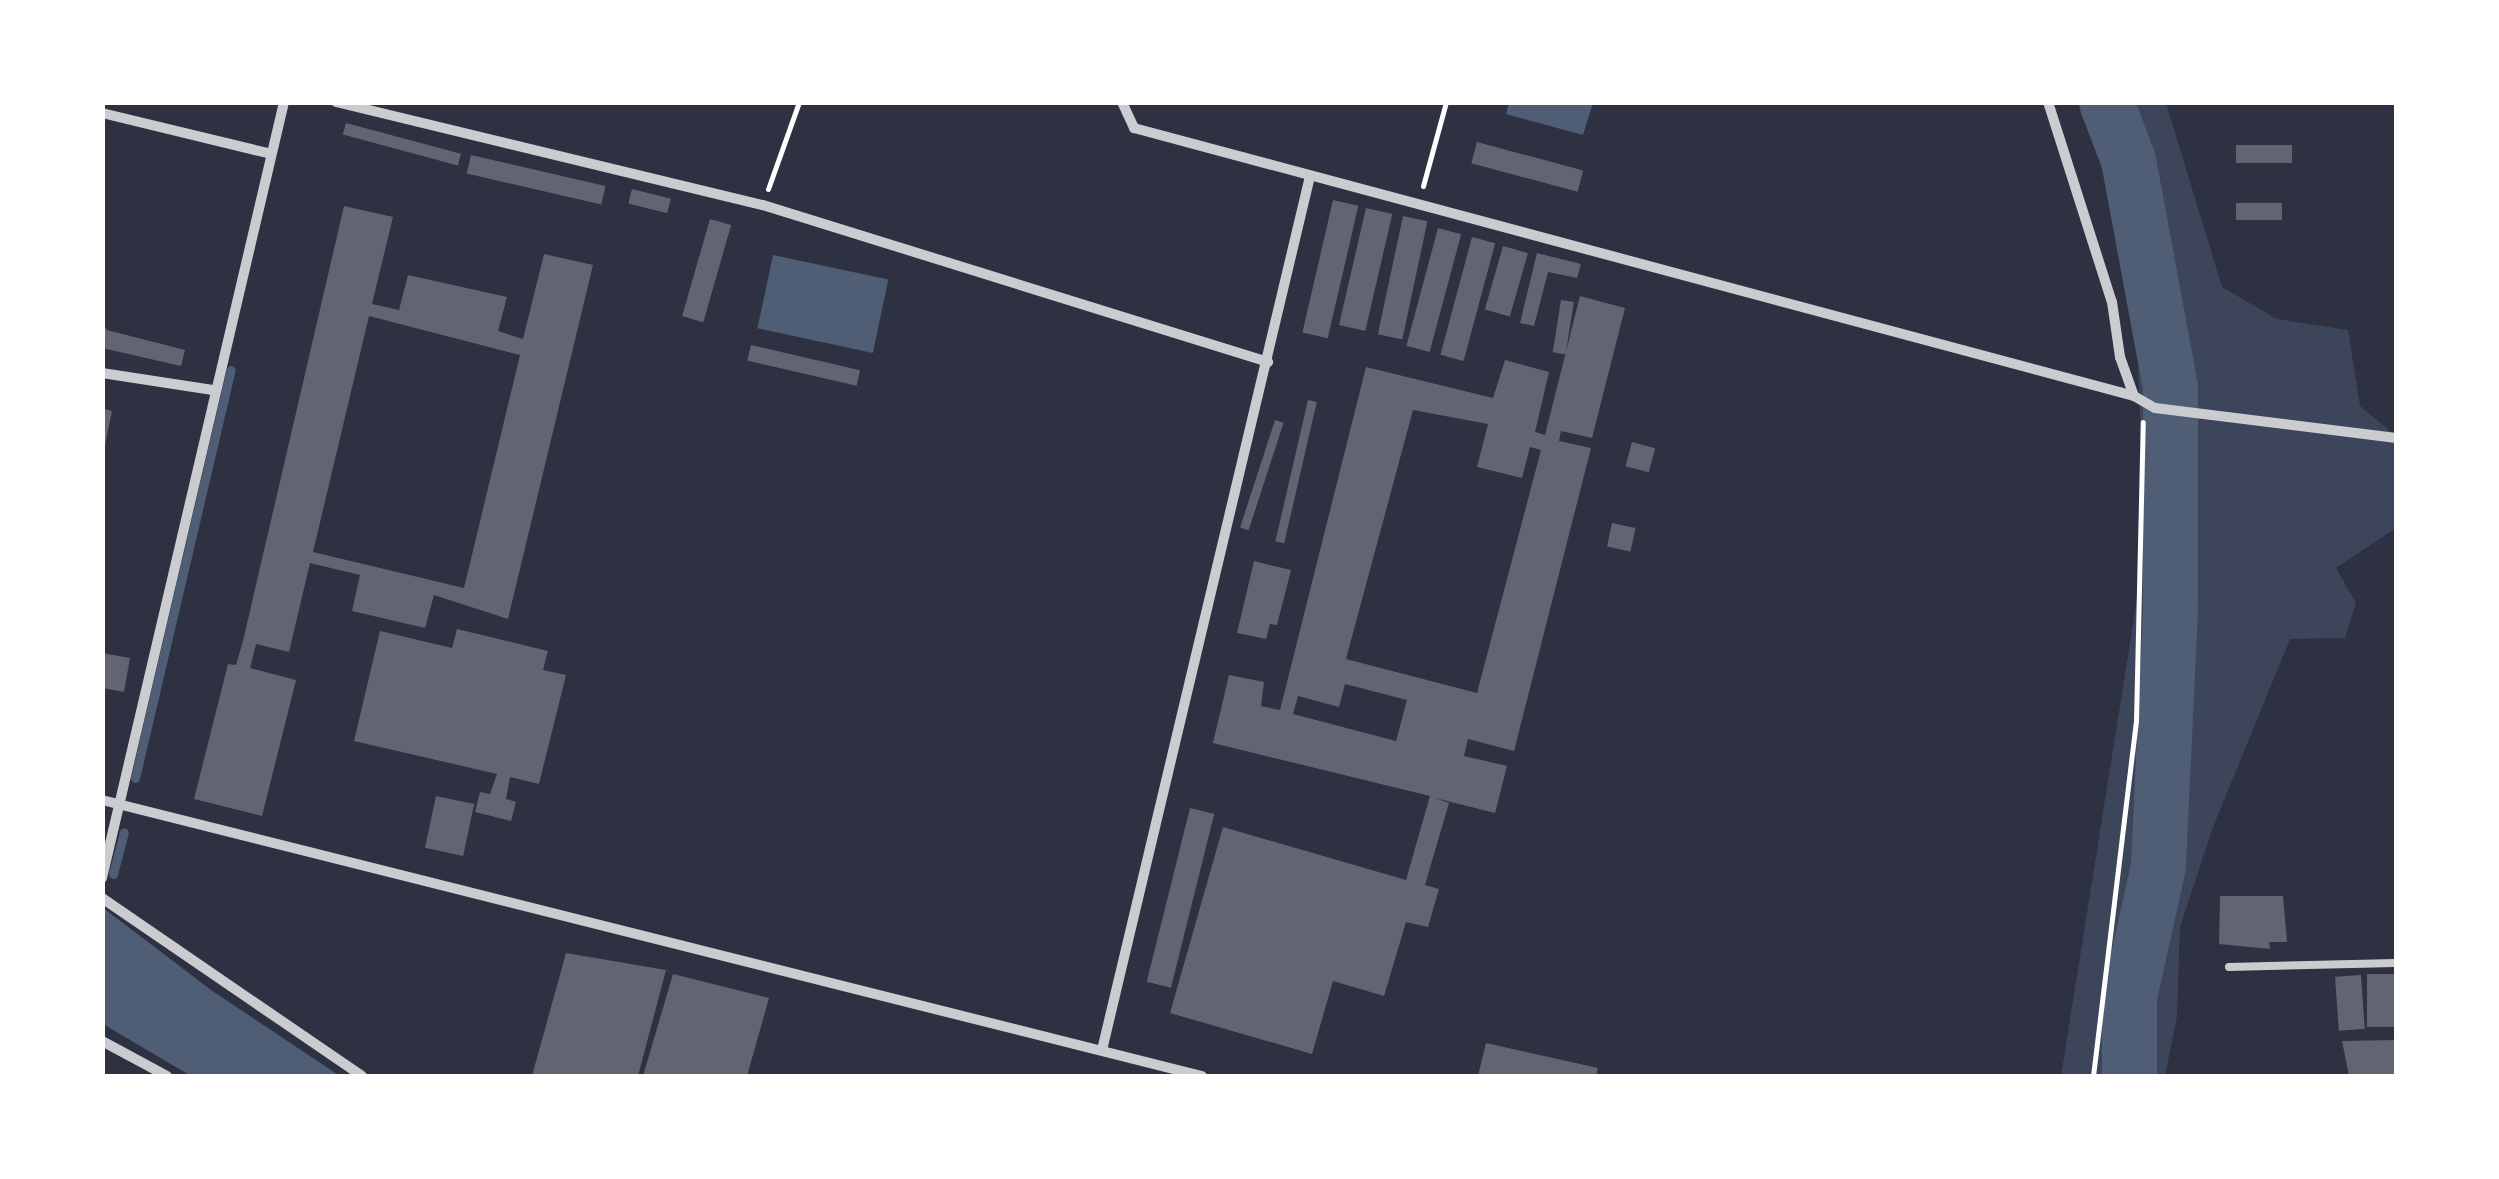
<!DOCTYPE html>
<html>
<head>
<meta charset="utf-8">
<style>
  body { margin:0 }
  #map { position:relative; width:2499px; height:1179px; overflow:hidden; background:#2d3142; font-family:Overpass,sans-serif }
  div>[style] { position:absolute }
  .green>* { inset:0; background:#3c4559 }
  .water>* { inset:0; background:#4f5d75; transform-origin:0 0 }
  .stream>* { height:9px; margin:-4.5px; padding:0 4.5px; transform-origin:4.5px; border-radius:4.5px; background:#4f5d75 }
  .river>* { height:55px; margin:-27.5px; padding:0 27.5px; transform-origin:27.5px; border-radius:27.5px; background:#4f5d75 }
  .building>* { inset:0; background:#626471; transform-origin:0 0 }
  .path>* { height:5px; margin:-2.5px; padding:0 2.5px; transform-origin:2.5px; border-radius:2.5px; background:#fff }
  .service>* { height:8px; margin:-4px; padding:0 4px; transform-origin:4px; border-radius:4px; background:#caccd0 }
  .minor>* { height:10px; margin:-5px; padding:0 5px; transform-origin:5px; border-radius:5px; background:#caccd0 }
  span { translate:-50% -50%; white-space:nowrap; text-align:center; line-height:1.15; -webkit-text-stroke:10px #fff; paint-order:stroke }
  .frame { position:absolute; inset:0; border:105px solid #fff; pointer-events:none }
</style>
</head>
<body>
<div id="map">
  <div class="green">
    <div style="clip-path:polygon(2082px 103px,2166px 103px,2222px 287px,2277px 319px,2348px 330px,2360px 406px,2396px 436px,2396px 528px,2336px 568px,2356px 603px,2345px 638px,2290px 639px,2213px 827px,2180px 927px,2177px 1016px,2165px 1076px,2061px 1076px,2145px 549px,2137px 337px,2104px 170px)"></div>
  </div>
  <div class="water">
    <div style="clip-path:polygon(1509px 103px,1509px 102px,1593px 103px,1583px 135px,1506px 114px)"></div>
    <div style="left:773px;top:255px;width:118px;height:75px;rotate:12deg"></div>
    <div style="clip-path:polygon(102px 907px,211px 990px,340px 1076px,191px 1076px,103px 1024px)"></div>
  </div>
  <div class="stream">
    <div style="left:135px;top:778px;width:419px;rotate:-76.8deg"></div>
    <div style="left:113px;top:874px;width:43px;rotate:-75.3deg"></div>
  </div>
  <div class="river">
    <div style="left:2106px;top:102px;width:62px;rotate:69.2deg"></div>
    <div style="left:2128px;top:160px;width:231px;rotate:79.5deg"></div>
    <div style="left:2170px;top:387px;width:223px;rotate:90deg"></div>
    <div style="left:2170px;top:610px;width:256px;rotate:92.7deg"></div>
    <div style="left:2158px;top:866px;width:134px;rotate:102.5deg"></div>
    <div style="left:2129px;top:997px;width:79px;rotate:90deg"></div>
  </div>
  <div class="building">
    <div style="left:346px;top:123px;width:119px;height:12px;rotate:15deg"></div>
    <div style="left:1477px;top:142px;width:110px;height:22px;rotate:15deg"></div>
    <div style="left:2292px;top:145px;width:18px;height:56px;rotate:90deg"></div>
    <div style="left:471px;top:155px;width:138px;height:19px;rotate:13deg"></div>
    <div style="left:632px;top:189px;width:40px;height:15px;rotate:14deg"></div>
    <div style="left:1333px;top:200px;width:26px;height:136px;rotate:13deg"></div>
    <div style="left:2236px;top:203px;width:46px;height:17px"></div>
    <div style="clip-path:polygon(evenodd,344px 206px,393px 217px,372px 304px,399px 310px,408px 275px,507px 297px,498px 331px,523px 339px,544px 254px,593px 265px,508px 619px,434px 595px,425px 628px,352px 611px,360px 575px,310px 563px,289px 652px,256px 644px,250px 668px,296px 680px,262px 816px,194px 799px,228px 664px,236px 665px,243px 641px,344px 206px,369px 316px,520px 355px,464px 588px,313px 552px,369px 316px)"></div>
    <div style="left:1366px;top:208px;width:27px;height:120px;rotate:13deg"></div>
    <div style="left:1403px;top:216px;width:25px;height:121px;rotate:12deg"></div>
    <div style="left:710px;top:219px;width:22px;height:101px;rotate:16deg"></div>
    <div style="left:1438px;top:228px;width:24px;height:122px;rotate:15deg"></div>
    <div style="left:1472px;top:237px;width:24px;height:122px;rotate:15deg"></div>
    <div style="left:1503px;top:246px;width:26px;height:66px;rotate:16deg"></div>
    <div style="clip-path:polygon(1537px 253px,1581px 264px,1577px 278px,1548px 272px,1534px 326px,1520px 323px)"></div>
    <div style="clip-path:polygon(evenodd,1580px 296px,1625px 308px,1592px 438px,1561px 431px,1559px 441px,1591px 448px,1514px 751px,1468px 739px,1464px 756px,1507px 766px,1495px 813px,1435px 798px,1449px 803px,1425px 885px,1439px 889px,1428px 927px,1406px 922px,1384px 996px,1333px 981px,1312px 1054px,1170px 1013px,1223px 827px,1406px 880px,1430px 796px,1213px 743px,1229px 675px,1264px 682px,1261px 706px,1280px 710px,1366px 367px,1493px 398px,1505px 360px,1549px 372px,1535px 432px,1545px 435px,1580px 296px,1413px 410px,1488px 424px,1477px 467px,1522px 478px,1530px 447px,1541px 450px,1477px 693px,1346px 659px,1413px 410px,1580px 296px,1345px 684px,1407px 700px,1396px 741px,1293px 714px,1298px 696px,1339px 707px,1345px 684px)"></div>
    <div style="left:1561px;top:300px;width:13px;height:53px;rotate:9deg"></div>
    <div style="clip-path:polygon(102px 321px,107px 330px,185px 350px,181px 366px,102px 348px)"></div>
    <div style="left:751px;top:345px;width:112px;height:16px;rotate:13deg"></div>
    <div style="left:1308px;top:400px;width:9px;height:145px;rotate:13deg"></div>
    <div style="clip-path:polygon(102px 408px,112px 411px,104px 450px,102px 450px)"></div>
    <div style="left:1275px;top:420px;width:9px;height:113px;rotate:18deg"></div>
    <div style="left:1632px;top:442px;width:24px;height:25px;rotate:15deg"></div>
    <div style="left:1612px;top:523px;width:24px;height:24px;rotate:12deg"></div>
    <div style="clip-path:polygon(1254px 561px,1291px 570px,1277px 625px,1270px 624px,1266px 639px,1237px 633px)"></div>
    <div style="clip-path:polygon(457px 629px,548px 651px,543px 670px,566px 675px,539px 784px,510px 777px,506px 799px,516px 802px,511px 821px,475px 812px,480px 792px,490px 794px,497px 774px,354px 741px,380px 631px,452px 648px)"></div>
    <div style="clip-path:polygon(102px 653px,130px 658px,124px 692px,102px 688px)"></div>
    <div style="left:436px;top:796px;width:39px;height:53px;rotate:12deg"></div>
    <div style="left:1190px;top:808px;width:25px;height:179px;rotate:14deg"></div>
    <div style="clip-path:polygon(2220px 896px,2283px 896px,2287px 942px,2269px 942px,2270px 949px,2219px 944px)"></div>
    <div style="clip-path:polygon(566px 953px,666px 970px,638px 1076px,532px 1076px)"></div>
    <div style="clip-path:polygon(673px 974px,769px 998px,747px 1076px,643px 1076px)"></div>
    <div style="left:2396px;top:974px;width:53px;height:29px;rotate:90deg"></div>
    <div style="left:2361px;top:975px;width:54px;height:26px;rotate:86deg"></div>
    <div style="clip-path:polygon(2396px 1040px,2396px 1076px,2349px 1076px,2342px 1041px)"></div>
    <div style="clip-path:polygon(1486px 1043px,1598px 1068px,1596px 1076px,1478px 1076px)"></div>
  </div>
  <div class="path">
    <div style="left:1423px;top:186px;width:87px;rotate:-74.7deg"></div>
    <div style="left:768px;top:189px;width:92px;rotate:-70.4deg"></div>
    <div style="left:2093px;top:1076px;width:358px;rotate:-83.1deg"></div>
    <div style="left:2136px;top:721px;width:299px;rotate:-88.7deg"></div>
  </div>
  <div class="service">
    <div style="left:2229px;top:967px;width:167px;rotate:-1.4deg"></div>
  </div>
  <div class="minor">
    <div style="left:336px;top:102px;width:439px;rotate:13.6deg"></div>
    <div style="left:763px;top:205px;width:529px;rotate:17.27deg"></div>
    <div style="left:1122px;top:102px;width:29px;rotate:65deg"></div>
    <div style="left:1134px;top:128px;width:1035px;rotate:15deg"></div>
    <div style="left:2134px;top:396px;width:24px;rotate:30deg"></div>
    <div style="left:2155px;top:408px;width:243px;rotate:7.1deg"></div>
    <div style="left:2048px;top:102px;width:210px;rotate:72.3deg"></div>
    <div style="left:2112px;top:302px;width:56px;rotate:81.7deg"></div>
    <div style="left:2120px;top:357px;width:41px;rotate:70.3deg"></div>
    <div style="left:102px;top:113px;width:170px;rotate:13.6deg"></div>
    <div style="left:102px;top:373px;width:112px;rotate:8.7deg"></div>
    <div style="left:102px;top:800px;width:1134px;rotate:14.09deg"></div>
    <div style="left:102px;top:878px;width:797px;rotate:-76.8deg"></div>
    <div style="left:102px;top:898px;width:315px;rotate:34.4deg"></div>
    <div style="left:102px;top:1041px;width:74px;rotate:28.3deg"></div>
    <div style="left:1102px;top:1050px;width:898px;rotate:-76.61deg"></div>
  </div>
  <div class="frame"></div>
</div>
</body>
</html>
